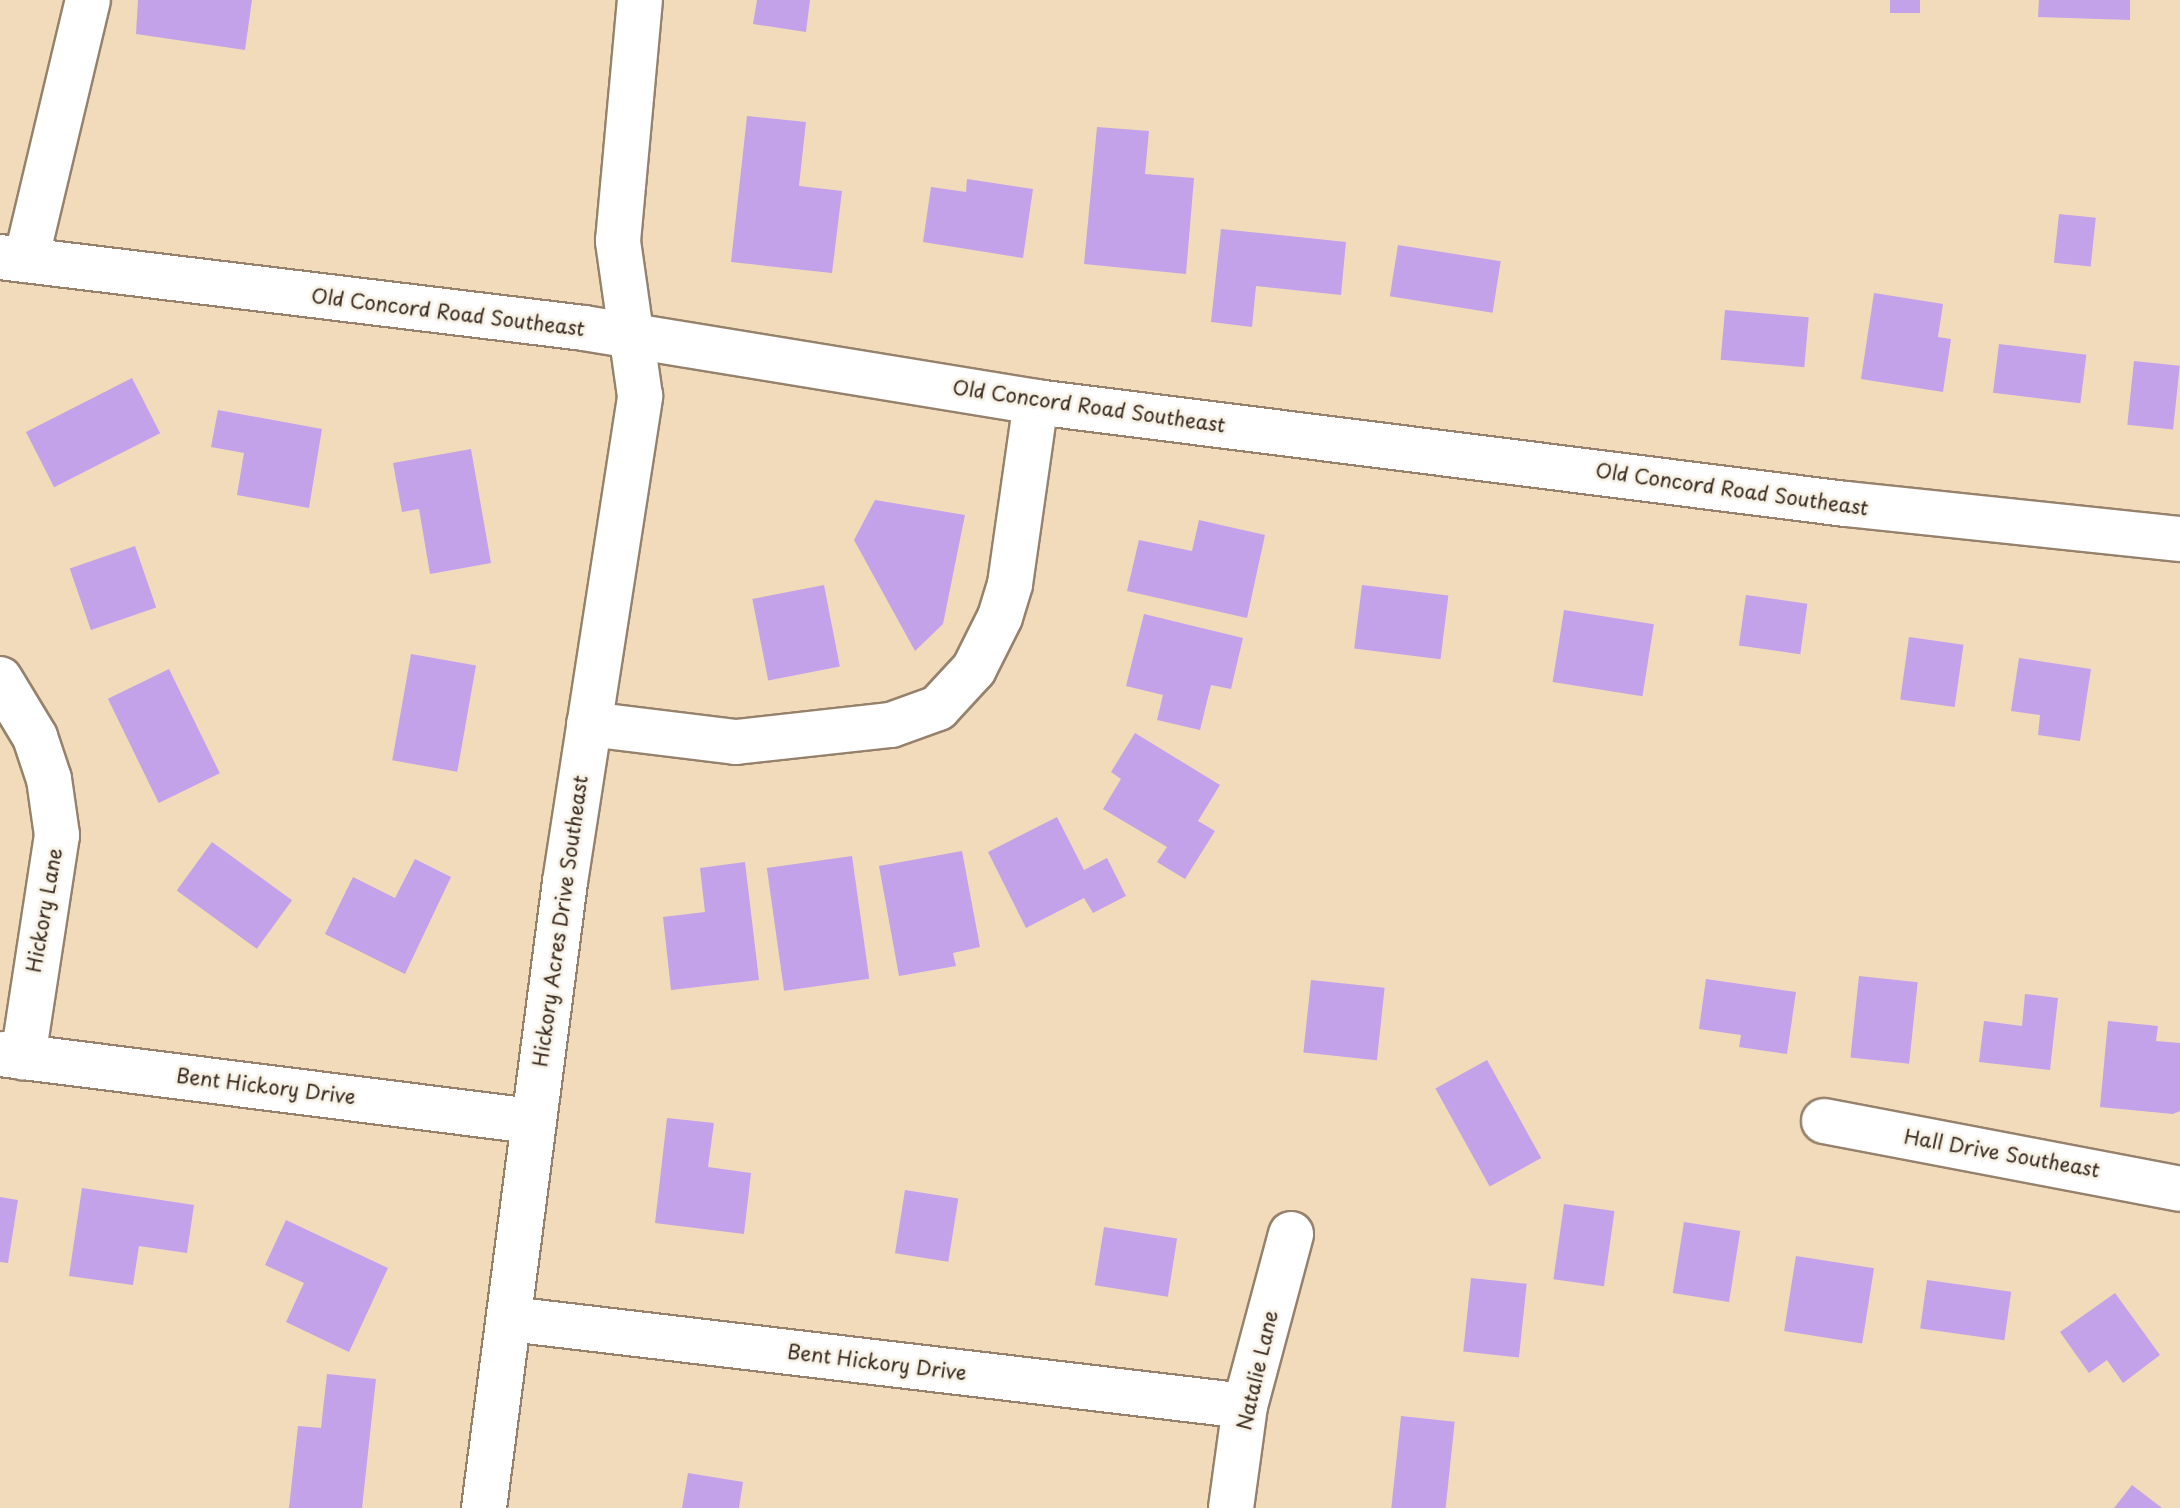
<!DOCTYPE html>
<html>
<head>
<meta charset="utf-8">
<style>
  body { margin:0 }
  #map { position:relative; width:2180px; height:1508px; overflow:hidden; background:#f2dbbb; font-family:"Playpen Sans",sans-serif }
  div>[style] { position:absolute }
  .building>* { inset:0; background:#c3a2e9; transform-origin:0 0 }
  .roads { filter:drop-shadow(2px 0 #96826c) drop-shadow(-2px 0 #96826c) drop-shadow(0 2px #96826c) drop-shadow(0 -2px #96826c) }
  .minor>* { height:44px; margin:-22px; padding:0 22px; transform-origin:22px; border-radius:22px; background:#fff }
  span { translate:-50% -50%; white-space:nowrap; text-align:center; line-height:1.15; -webkit-text-stroke:6px #f7f3e8; paint-order:stroke }
  .street-label { font-size:20px; color:#3b2a1e }
</style>
</head>
<body>
<div id="map">
  <div class="building">
    <div style="clip-path:polygon(138px 0,252px 0,245px 50px,136px 34px)"></div>
    <div style="clip-path:polygon(757px 0,810px 0,806px 32px,753px 24px)"></div>
    <div style="left:1890px;top:0;width:30px;height:13px"></div>
    <div style="clip-path:polygon(2039px 0,2130px 0,2130px 20px,2038px 17px)"></div>
    <div style="clip-path:polygon(747px 116px,806px 122px,799px 186px,842px 191px,832px 273px,731px 262px)"></div>
    <div style="clip-path:polygon(1097px 127px,1149px 131px,1145px 174px,1194px 178px,1186px 274px,1084px 264px)"></div>
    <div style="clip-path:polygon(967px 179px,1033px 189px,1023px 258px,923px 242px,931px 187px,966px 192px)"></div>
    <div style="left:2059px;top:214px;width:37px;height:49px;rotate:6deg"></div>
    <div style="clip-path:polygon(1221px 229px,1346px 242px,1341px 295px,1256px 286px,1252px 327px,1211px 322px)"></div>
    <div style="left:1398px;top:245px;width:104px;height:52px;rotate:9deg"></div>
    <div style="clip-path:polygon(1874px 293px,1943px 304px,1938px 337px,1951px 339px,1943px 392px,1861px 379px)"></div>
    <div style="left:1725px;top:310px;width:84px;height:50px;rotate:5deg"></div>
    <div style="left:1999px;top:344px;width:88px;height:49px;rotate:7deg"></div>
    <div style="left:2134px;top:361px;width:46px;height:64px;rotate:6deg"></div>
    <div style="left:132px;top:378px;width:62px;height:119px;rotate:63deg"></div>
    <div style="clip-path:polygon(218px 410px,322px 429px,309px 508px,237px 495px,244px 453px,211px 447px)"></div>
    <div style="clip-path:polygon(471px 449px,491px 563px,430px 574px,419px 509px,402px 512px,393px 463px)"></div>
    <div style="clip-path:polygon(875px 500px,965px 515px,943px 624px,915px 651px,854px 540px)"></div>
    <div style="clip-path:polygon(1199px 520px,1265px 535px,1247px 618px,1127px 591px,1139px 540px,1192px 551px)"></div>
    <div style="left:135px;top:546px;width:65px;height:69px;rotate:71deg"></div>
    <div style="left:824px;top:585px;width:83px;height:73px;rotate:79deg"></div>
    <div style="left:1362px;top:585px;width:87px;height:64px;rotate:7deg"></div>
    <div style="left:1746px;top:595px;width:62px;height:51px;rotate:8deg"></div>
    <div style="left:1564px;top:610px;width:91px;height:73px;rotate:9deg"></div>
    <div style="clip-path:polygon(1144px 614px,1243px 638px,1231px 689px,1211px 685px,1200px 730px,1157px 720px,1163px 695px,1126px 686px)"></div>
    <div style="left:1909px;top:637px;width:55px;height:63px;rotate:8deg"></div>
    <div style="left:411px;top:654px;width:66px;height:108px;rotate:10deg"></div>
    <div style="clip-path:polygon(2019px 658px,2091px 669px,2080px 741px,2038px 735px,2040px 715px,2011px 711px)"></div>
    <div style="left:169px;top:669px;width:116px;height:68px;rotate:64deg"></div>
    <div style="clip-path:polygon(1135px 733px,1220px 785px,1198px 821px,1215px 831px,1185px 879px,1157px 862px,1167px 847px,1103px 809px,1121px 779px,1111px 772px)"></div>
    <div style="clip-path:polygon(1057px 817px,1084px 870px,1107px 858px,1126px 896px,1093px 913px,1084px 898px,1026px 928px,988px 852px)"></div>
    <div style="left:212px;top:842px;width:99px;height:60px;rotate:36deg"></div>
    <div style="clip-path:polygon(962px 851px,980px 947px,953px 953px,956px 966px,899px 976px,879px 866px)"></div>
    <div style="left:852px;top:856px;width:124px;height:86px;rotate:82deg"></div>
    <div style="clip-path:polygon(415px 859px,451px 877px,405px 974px,325px 934px,353px 877px,395px 898px)"></div>
    <div style="clip-path:polygon(745px 862px,759px 980px,671px 990px,663px 917px,705px 912px,700px 868px)"></div>
    <div style="left:1859px;top:976px;width:59px;height:82px;rotate:6deg"></div>
    <div style="clip-path:polygon(1706px 979px,1796px 992px,1787px 1054px,1739px 1047px,1741px 1035px,1699px 1029px)"></div>
    <div style="left:1311px;top:980px;width:74px;height:73px;rotate:6deg"></div>
    <div style="clip-path:polygon(2025px 994px,2058px 998px,2050px 1070px,1979px 1062px,1984px 1021px,2022px 1026px)"></div>
    <div style="clip-path:polygon(2108px 1021px,2158px 1026px,2156px 1041px,2180px 1043px,2180px 1111px,2173px 1114px,2100px 1107px)"></div>
    <div style="left:1487px;top:1060px;width:112px;height:59px;rotate:61deg"></div>
    <div style="clip-path:polygon(667px 1118px,714px 1123px,708px 1167px,751px 1173px,744px 1234px,655px 1223px)"></div>
    <div style="clip-path:polygon(82px 1188px,194px 1205px,187px 1253px,139px 1246px,133px 1285px,69px 1276px)"></div>
    <div style="left:905px;top:1190px;width:54px;height:64px;rotate:9deg"></div>
    <div style="clip-path:polygon(0 1197px,18px 1200px,8px 1263px,0 1262px)"></div>
    <div style="left:1564px;top:1204px;width:51px;height:76px;rotate:8deg"></div>
    <div style="clip-path:polygon(286px 1220px,388px 1268px,349px 1352px,286px 1322px,304px 1283px,265px 1265px)"></div>
    <div style="left:1684px;top:1222px;width:57px;height:72px;rotate:9deg"></div>
    <div style="left:1104px;top:1227px;width:74px;height:59px;rotate:9deg"></div>
    <div style="left:1796px;top:1256px;width:79px;height:76px;rotate:9deg"></div>
    <div style="left:1471px;top:1278px;width:56px;height:74px;rotate:6deg"></div>
    <div style="left:1927px;top:1280px;width:85px;height:49px;rotate:8deg"></div>
    <div style="clip-path:polygon(2115px 1293px,2160px 1355px,2123px 1383px,2107px 1360px,2089px 1373px,2060px 1332px)"></div>
    <div style="clip-path:polygon(327px 1374px,376px 1379px,362px 1508px,289px 1508px,298px 1426px,321px 1428px)"></div>
    <div style="left:1401px;top:1416px;width:54px;height:93px;rotate:6deg"></div>
    <div style="clip-path:polygon(688px 1473px,743px 1482px,739px 1508px,682px 1508px)"></div>
    <div style="clip-path:polygon(2132px 1485px,2162px 1508px,2114px 1508px)"></div>
  </div>
  <div class="roads">
    <div class="minor">
      <div style="left:0;top:257px;width:588px;rotate:6.93deg"></div>
      <div style="left:584px;top:328px;width:458px;rotate:9.3deg"></div>
      <div style="left:1036px;top:402px;width:816px;rotate:7.18deg"></div>
      <div style="left:1846px;top:504px;width:336px;rotate:6deg"></div>
      <div style="left:26px;top:260px;width:267px;rotate:-76.6deg"></div>
      <div style="left:0;top:679px;width:68px;rotate:58.9deg"></div>
      <div style="left:35px;top:737px;width:44px;rotate:71.6deg"></div>
      <div style="left:49px;top:779px;width:57px;rotate:81.9deg"></div>
      <div style="left:57px;top:835px;width:225px;rotate:98.7deg"></div>
      <div style="left:589px;top:724px;width:148px;rotate:7deg"></div>
      <div style="left:736px;top:742px;width:156px;rotate:-6.3deg"></div>
      <div style="left:891px;top:725px;width:50px;rotate:-19.9deg"></div>
      <div style="left:938px;top:708px;width:53px;rotate:-47.3deg"></div>
      <div style="left:974px;top:669px;width:58px;rotate:-63.4deg"></div>
      <div style="left:1000px;top:617px;width:34px;rotate:-73deg"></div>
      <div style="left:1010px;top:584px;width:184px;rotate:-81.9deg"></div>
      <div style="left:0;top:1054px;width:535px;rotate:7.19deg"></div>
      <div style="left:1824px;top:1121px;width:362px;rotate:10.8deg"></div>
      <div style="left:510px;top:1319px;width:740px;rotate:6.75deg"></div>
      <div style="left:484px;top:1508px;width:631px;rotate:-82.63deg"></div>
      <div style="left:565px;top:882px;width:492px;rotate:-81.2deg"></div>
      <div style="left:640px;top:396px;width:157px;rotate:-98.1deg"></div>
      <div style="left:618px;top:241px;width:242px;rotate:-84.8deg"></div>
      <div style="left:1231px;top:1508px;width:103px;rotate:-82.2deg"></div>
      <div style="left:1245px;top:1406px;width:178px;rotate:-75deg"></div>
    </div>
  </div>
  <div class="street-label">
    <span style="left:448px;top:312px;rotate:7deg">Old Concord Road Southeast</span>
    <span style="left:1089px;top:406px;rotate:8deg">Old Concord Road Southeast</span>
    <span style="left:1732px;top:489px;rotate:8deg">Old Concord Road Southeast</span>
    <span style="left:44px;top:910px;rotate:-80deg">Hickory Lane</span>
    <span style="left:560px;top:921px;rotate:-82deg">Hickory Acres Drive Southeast</span>
    <span style="left:266px;top:1086px;rotate:7deg">Bent Hickory Drive</span>
    <span style="left:2002px;top:1153px;rotate:10deg">Hall Drive Southeast</span>
    <span style="left:877px;top:1362px;rotate:7deg">Bent Hickory Drive</span>
    <span style="left:1257px;top:1370px;rotate:-77deg">Natalie Lane</span>
  </div>
</div>
</body>
</html>
